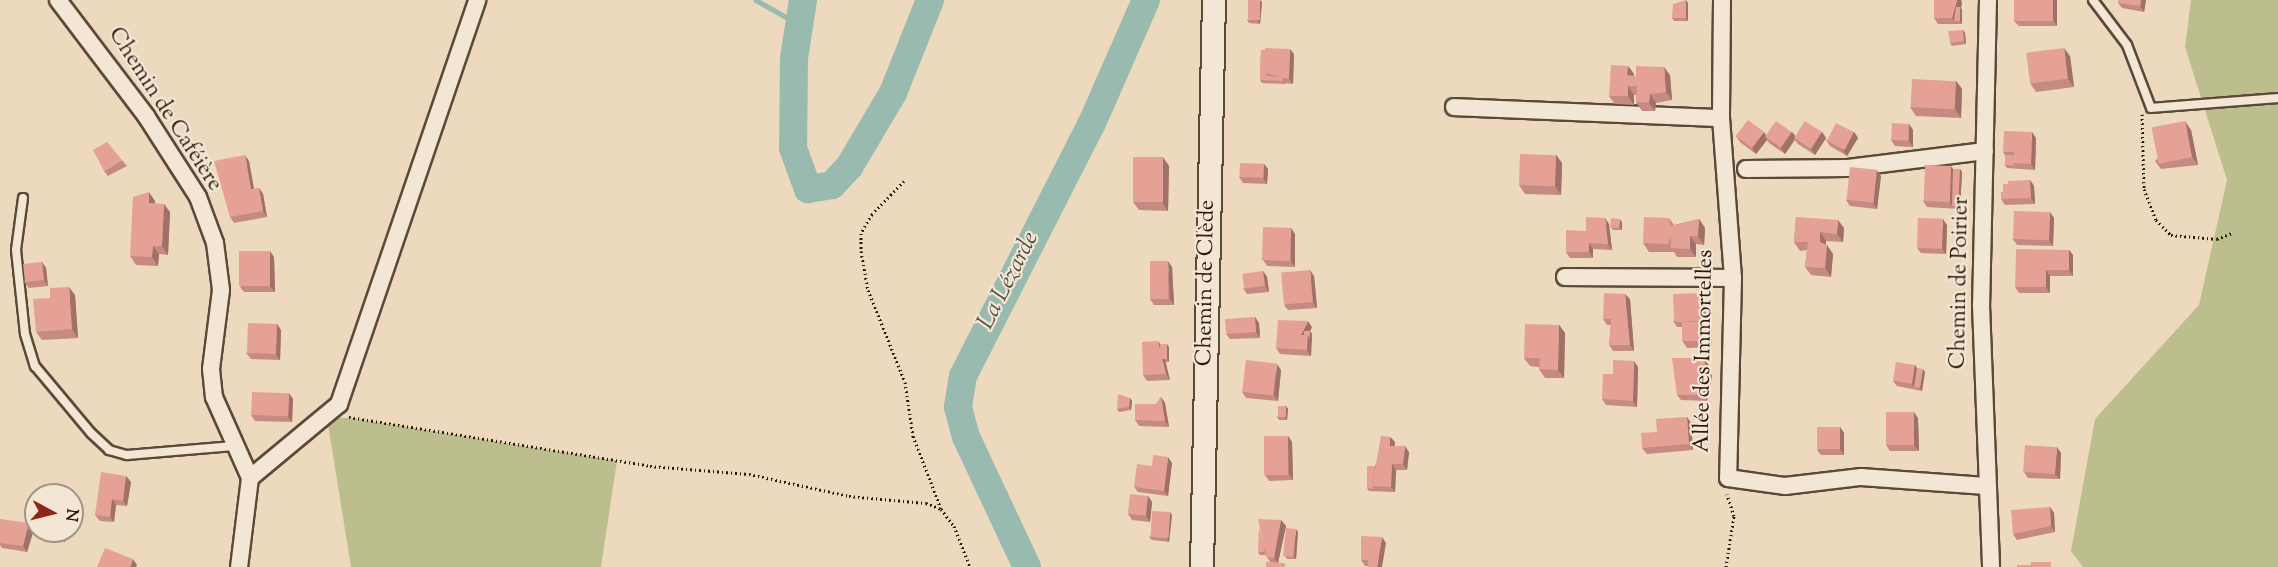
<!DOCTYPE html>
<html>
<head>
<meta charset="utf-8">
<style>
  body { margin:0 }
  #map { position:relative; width:2278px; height:567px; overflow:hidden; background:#ecd9be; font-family:"Sorts Mill Goudy",serif }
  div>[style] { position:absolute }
  .green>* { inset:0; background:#bdbe8e }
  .stream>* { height:4.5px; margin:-2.25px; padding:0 2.25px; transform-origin:2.25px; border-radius:2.25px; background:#99baae }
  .river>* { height:28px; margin:-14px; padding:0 14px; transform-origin:14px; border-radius:14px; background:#99baae }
  .path>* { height:3px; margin-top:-1.5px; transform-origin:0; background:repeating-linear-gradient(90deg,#2c190c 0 1.5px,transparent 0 4.5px) }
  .roads { filter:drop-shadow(2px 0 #5c4938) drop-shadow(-2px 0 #5c4938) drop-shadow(0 2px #5c4938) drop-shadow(0 -2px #5c4938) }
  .service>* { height:8px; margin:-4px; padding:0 4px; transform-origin:4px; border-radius:4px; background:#f3e6d5 }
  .minor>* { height:16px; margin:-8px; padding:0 8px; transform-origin:8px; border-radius:8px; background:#f3e6d5 }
  .secondary>* { height:22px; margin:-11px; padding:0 11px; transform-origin:11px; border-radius:11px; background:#f3e6d5 }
  .wall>* { inset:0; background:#c58a81 }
  .shaded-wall>* { inset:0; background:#a07169 }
  .building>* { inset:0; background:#e5a196; transform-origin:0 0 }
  span { translate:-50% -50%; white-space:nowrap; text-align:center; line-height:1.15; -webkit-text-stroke:4.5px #f3e6d5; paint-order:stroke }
  .street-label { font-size:22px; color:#2c190c }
  .water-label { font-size:24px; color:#525145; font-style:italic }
  .north { position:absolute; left:24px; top:483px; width:60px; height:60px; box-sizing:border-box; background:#f3e6d5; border:2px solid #a39485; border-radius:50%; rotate:97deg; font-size:16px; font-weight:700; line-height:24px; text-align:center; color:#2c190c }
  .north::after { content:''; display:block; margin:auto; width:21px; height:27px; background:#8f2418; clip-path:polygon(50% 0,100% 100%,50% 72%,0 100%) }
</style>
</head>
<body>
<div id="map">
  <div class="green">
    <div style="clip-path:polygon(2191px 0,2278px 0,2278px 567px,2083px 567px,2071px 551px,2095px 419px,2199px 305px,2227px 180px,2185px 47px)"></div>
    <div style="clip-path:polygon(327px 418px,351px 418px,617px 461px,601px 567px,351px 567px)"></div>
  </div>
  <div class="stream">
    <div style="left:756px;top:0;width:47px;rotate:29.3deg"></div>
  </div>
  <div class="river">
    <div style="left:803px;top:0;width:59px;rotate:98.8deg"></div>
    <div style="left:794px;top:58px;width:90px;rotate:90.6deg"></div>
    <div style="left:793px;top:148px;width:44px;rotate:69.9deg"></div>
    <div style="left:808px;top:189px;width:24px;rotate:-9deg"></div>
    <div style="left:832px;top:185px;width:25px;rotate:-47deg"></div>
    <div style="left:849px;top:167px;width:86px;rotate:-59.3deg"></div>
    <div style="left:893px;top:93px;width:100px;rotate:-68.3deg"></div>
    <div style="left:1027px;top:567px;width:144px;rotate:-115.1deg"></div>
    <div style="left:966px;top:437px;width:31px;rotate:-105deg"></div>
    <div style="left:958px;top:407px;width:31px;rotate:-81deg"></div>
    <div style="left:963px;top:376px;width:284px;rotate:-63deg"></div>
    <div style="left:1092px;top:123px;width:134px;rotate:-66.3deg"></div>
  </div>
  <div class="path">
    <div style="left:2142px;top:114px;width:75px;rotate:88.5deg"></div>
    <div style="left:2144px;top:189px;width:33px;rotate:69deg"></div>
    <div style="left:2156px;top:220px;width:21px;rotate:45deg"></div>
    <div style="left:2171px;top:235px;width:46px;rotate:5deg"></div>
    <div style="left:2217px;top:239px;width:18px;rotate:-22deg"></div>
    <div style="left:904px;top:181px;width:46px;rotate:134.1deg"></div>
    <div style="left:872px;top:214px;width:22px;rotate:120deg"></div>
    <div style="left:861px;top:233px;width:18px;rotate:90deg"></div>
    <div style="left:861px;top:251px;width:40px;rotate:80deg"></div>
    <div style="left:868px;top:290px;width:99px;rotate:68.1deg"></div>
    <div style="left:905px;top:382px;width:55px;rotate:81.6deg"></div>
    <div style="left:913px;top:436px;width:78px;rotate:69deg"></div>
    <div style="left:349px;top:417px;width:305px;rotate:9.2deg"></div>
    <div style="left:650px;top:466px;width:99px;rotate:4.6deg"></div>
    <div style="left:749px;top:474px;width:102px;rotate:12.4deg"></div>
    <div style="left:849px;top:496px;width:77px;rotate:5.2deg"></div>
    <div style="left:926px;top:503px;width:16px;rotate:22deg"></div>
    <div style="left:941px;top:509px;width:21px;rotate:53deg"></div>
    <div style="left:954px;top:526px;width:44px;rotate:68.7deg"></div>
    <div style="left:1726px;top:567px;width:52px;rotate:-81.1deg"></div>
    <div style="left:1734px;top:516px;width:23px;rotate:-108deg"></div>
  </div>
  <div class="roads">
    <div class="service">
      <div style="left:2093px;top:0;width:56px;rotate:52.9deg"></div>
      <div style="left:2127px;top:45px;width:67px;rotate:69.1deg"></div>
      <div style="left:2151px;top:108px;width:127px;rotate:-4.5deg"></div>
      <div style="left:23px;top:198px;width:52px;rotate:97.7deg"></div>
      <div style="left:16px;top:250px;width:84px;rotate:83.9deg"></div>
      <div style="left:25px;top:334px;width:34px;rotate:73deg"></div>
      <div style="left:35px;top:366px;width:87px;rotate:50.1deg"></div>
      <div style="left:91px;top:433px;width:25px;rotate:43deg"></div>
      <div style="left:109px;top:450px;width:19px;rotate:16deg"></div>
      <div style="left:127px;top:455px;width:107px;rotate:-4.8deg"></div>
    </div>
    <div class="minor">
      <div style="left:58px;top:0;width:146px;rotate:52.8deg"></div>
      <div style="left:146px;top:116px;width:96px;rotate:57.3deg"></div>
      <div style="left:198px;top:197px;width:49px;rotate:69.7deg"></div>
      <div style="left:215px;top:243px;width:47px;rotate:82.7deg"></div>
      <div style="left:221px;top:290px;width:80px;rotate:97.2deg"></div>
      <div style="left:211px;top:369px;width:28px;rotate:84deg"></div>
      <div style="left:214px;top:397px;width:89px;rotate:66deg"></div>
      <div style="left:250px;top:478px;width:90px;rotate:97deg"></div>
      <div style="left:1722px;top:0;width:118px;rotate:90.5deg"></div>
      <div style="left:1721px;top:118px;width:160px;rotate:85.7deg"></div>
      <div style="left:1733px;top:278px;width:200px;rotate:91.4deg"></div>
      <div style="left:1728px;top:478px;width:58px;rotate:8deg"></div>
      <div style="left:1785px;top:486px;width:77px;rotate:-6.8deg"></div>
      <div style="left:1861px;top:477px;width:125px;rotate:4.1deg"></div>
      <div style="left:1988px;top:0;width:305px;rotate:91.3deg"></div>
      <div style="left:1981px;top:305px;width:262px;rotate:87.8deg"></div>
      <div style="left:1454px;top:107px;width:267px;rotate:2.4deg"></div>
      <div style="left:1746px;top:169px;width:102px;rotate:-0.6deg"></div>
      <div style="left:1848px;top:168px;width:138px;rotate:-7.1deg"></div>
      <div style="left:1565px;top:277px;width:168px;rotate:0.3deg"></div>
      <div style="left:250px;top:478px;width:116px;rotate:-39.7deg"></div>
      <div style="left:339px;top:404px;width:427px;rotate:-71.1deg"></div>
    </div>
    <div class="secondary">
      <div style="left:1202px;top:567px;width:567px;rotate:-88.79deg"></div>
    </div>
  </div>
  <div class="wall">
    <div style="clip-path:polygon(2014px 0,2057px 0,2057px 26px,2019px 26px,2014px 21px)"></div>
    <div style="clip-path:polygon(2146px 0,2144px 12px,2122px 8px,2118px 3px)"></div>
    <div style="clip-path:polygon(1262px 2px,1260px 24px,1249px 23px,1247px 20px)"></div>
    <div style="clip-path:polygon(1962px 2px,1961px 8px,1962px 10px,1962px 24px,1938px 24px,1934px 18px)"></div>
    <div style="clip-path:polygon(1688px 3px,1688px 21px,1674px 21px,1672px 18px)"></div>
    <div style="clip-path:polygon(1963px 30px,1965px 33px,1966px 44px,1952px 46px,1950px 43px)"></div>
    <div style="clip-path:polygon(1261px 50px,1294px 54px,1293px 84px,1286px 83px,1286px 84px,1262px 83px,1260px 80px)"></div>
    <div style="clip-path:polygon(2070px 56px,2074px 87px,2036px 92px,2030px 83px)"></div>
    <div style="clip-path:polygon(1628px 66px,1634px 74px,1634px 76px,1670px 75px,1672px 100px,1656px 103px,1655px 111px,1642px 111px,1636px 102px,1636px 95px,1634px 95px,1634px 105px,1615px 104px,1609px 96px)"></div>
    <div style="clip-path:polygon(1956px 81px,1962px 89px,1961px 118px,1916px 116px,1910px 107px)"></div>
    <div style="clip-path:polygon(1909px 124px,1913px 130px,1913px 147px,1895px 146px,1891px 140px)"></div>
    <div style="clip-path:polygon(2191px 130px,2198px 165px,2161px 169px,2155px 161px)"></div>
    <div style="clip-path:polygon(1792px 132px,1795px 136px,1822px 132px,1826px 138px,1815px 155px,1798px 144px,1795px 140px,1785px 154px,1769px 143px,1767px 140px,1756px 154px,1740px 142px,1736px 136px,1766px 135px)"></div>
    <div style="clip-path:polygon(1854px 132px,1858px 138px,1847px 156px,1830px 146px,1826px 140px)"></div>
    <div style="clip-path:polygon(2036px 138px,2035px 170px,2007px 168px,2005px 165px,2005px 155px,2003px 152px)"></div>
    <div style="clip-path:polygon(1556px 155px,1562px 163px,1561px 195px,1525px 194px,1519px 185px)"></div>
    <div style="clip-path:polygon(122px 160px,127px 166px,108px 176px,104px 171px)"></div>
    <div style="clip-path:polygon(249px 161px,254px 189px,259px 188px,263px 194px,267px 217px,234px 223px,230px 217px)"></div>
    <div style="clip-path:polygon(1264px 164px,1268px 169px,1267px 184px,1243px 183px,1239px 177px)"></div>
    <div style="clip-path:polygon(1169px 166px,1168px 211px,1139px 210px,1133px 202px)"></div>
    <div style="clip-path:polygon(1951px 166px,1953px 169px,1960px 169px,1962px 172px,1960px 209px,1927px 207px,1923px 201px)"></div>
    <div style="clip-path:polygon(1881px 176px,1877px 209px,1850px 206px,1846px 200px)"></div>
    <div style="clip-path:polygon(2030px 180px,2034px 186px,2035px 204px,2005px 205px,2001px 199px,2003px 192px,2008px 184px)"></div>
    <div style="clip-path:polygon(155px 201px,155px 203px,170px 212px,168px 255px,159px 254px,158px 266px,136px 265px,130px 256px)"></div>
    <div style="clip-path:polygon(1796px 217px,1844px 228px,1843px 242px,1826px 241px,1826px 245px,1833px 254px,1831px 277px,1811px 275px,1805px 267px,1807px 250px,1800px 251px,1794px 242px)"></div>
    <div style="clip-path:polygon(1669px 218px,1674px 225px,1699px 219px,1705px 228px,1704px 245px,1696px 244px,1696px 257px,1677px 257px,1674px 252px,1649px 252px,1643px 243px)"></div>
    <div style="clip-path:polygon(2054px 218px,2053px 246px,2017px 245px,2013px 239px)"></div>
    <div style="clip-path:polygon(1622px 222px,1622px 230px,1613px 230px,1611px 227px)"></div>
    <div style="clip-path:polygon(1609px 224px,1612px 250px,1593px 249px,1593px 258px,1570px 258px,1566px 252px,1586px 231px)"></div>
    <div style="clip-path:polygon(1947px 225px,1946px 254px,1921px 253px,1917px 248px)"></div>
    <div style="clip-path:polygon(1295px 234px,1295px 267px,1267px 266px,1263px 260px)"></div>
    <div style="clip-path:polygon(2069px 250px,2073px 255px,2073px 276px,2050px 276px,2050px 293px,2019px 293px,2015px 287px)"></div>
    <div style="clip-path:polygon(274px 257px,275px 292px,244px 292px,240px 287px)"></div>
    <div style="clip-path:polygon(42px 262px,46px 268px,48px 286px,29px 288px,24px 282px)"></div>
    <div style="clip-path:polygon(1172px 267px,1174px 305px,1154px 305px,1150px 299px)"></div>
    <div style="clip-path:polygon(1263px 271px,1267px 277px,1269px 292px,1247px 294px,1243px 288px)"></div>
    <div style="clip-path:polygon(1314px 276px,1317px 308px,1288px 310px,1284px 305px)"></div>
    <div style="clip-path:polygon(75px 295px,78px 338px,42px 340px,36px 332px)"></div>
    <div style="clip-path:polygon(1630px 299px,1634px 351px,1613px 351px,1609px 345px,1611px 325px,1607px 325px,1603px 319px)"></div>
    <div style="clip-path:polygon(1705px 299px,1706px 322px,1708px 322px,1712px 328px,1712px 347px,1687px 348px,1683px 342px,1682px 327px,1677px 327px,1673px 321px)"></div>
    <div style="clip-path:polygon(1255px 317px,1259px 323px,1260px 338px,1230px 339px,1226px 334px)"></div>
    <div style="clip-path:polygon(277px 324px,281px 330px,280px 360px,251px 359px,246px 353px)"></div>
    <div style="clip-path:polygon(1559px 325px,1565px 333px,1564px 378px,1545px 378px,1539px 369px,1539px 367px,1530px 366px,1524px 358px)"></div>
    <div style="clip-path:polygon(1312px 327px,1310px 331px,1312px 334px,1311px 356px,1280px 354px,1276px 348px)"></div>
    <div style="clip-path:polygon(1158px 341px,1160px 344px,1169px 347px,1169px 362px,1165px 362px,1170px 380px,1147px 381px,1143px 375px)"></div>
    <div style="clip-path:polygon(1708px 364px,1712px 377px,1707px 401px,1681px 400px,1677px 395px)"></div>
    <div style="clip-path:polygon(1915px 365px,1917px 368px,1925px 372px,1922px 391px,1897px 386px,1893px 381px)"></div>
    <div style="clip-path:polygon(1638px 367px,1637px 407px,1606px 405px,1602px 399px)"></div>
    <div style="clip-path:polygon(1281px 370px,1278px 401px,1246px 398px,1242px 392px)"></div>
    <div style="clip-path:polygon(1161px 397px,1165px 403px,1169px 427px,1139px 426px,1135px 420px,1156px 404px)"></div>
    <div style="clip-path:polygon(1130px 398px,1132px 401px,1131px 410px,1119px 412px,1117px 409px)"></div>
    <div style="clip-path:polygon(293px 399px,292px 422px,255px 421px,251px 415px)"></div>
    <div style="clip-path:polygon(1286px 406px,1288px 409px,1287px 420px,1279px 420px,1277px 417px)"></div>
    <div style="clip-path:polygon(1687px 417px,1691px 423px,1693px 450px,1647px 454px,1642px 448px)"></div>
    <div style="clip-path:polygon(1918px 418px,1919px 451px,1890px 451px,1886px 445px)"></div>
    <div style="clip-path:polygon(1840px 427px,1844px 433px,1844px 455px,1821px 455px,1817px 450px)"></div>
    <div style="clip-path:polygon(1288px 436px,1292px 442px,1293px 480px,1269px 481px,1265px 475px)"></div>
    <div style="clip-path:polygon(1390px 437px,1395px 442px,1394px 446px,1409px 452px,1407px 470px,1396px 470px,1395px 492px,1369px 491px,1367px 488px,1375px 466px)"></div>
    <div style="clip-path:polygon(2061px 453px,2060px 479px,2028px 478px,2024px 472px)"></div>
    <div style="clip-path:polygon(1172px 463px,1168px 496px,1138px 492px,1134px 487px,1152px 466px)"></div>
    <div style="clip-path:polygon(126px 476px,131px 482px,127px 506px,116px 505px,114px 522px,100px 521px,95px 515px)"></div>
    <div style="clip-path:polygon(1148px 496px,1152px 502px,1150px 522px,1132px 520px,1128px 514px)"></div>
    <div style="clip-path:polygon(2050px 507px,2054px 513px,2055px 532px,2017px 540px,2013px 534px)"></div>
    <div style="clip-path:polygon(1172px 515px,1169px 542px,1152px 540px,1149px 537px)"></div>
    <div style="clip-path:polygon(0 519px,34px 529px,27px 552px,2px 548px,0 545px)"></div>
    <div style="clip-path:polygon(1281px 520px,1286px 526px,1278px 563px,1284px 563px,1286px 566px,1270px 562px,1266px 555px,1260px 555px,1258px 552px)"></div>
    <div style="clip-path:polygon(67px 531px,65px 542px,47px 540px,43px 534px)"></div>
    <div style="clip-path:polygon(1298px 532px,1296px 559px,1287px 559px,1285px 556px)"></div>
    <div style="clip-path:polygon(1386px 543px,1368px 566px,1365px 566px,1361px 560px)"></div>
  </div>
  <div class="shaded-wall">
    <div style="clip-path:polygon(1260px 0,1262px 2px,1260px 24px,1258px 21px)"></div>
    <div style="clip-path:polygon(1686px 0,1688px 3px,1688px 21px,1686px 18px)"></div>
    <div style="clip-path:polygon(1957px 0,1961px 0,1962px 2px,1961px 8px,1962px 10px,1962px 24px,1960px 21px,1954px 21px,1952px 18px)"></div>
    <div style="clip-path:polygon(2053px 0,2057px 0,2057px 26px,2053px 20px)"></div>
    <div style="clip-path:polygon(2141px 0,2146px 0,2144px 12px,2140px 6px)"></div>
    <div style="clip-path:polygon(1963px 30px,1965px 33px,1966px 44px,1964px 41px)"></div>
    <div style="clip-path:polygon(2064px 48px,2070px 56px,2074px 87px,2068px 79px)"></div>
    <div style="clip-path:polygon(1290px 49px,1294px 54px,1293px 84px,1289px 79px)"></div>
    <div style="clip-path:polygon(1628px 66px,1634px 74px,1633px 84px,1627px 75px)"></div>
    <div style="clip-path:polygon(1664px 67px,1670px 75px,1672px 100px,1666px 92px)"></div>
    <div style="clip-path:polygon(1956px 81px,1962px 89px,1961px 118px,1955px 109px)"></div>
    <div style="clip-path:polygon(1628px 86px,1634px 95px,1634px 105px,1628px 96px)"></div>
    <div style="clip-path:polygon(1650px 94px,1656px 103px,1655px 111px,1649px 103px)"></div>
    <div style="clip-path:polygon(2185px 121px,2191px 130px,2198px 165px,2192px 157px)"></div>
    <div style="clip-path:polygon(1909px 124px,1913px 130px,1913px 147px,1909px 141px)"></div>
    <div style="clip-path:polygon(1764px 132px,1768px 138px,1765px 137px,1767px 140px,1756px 154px,1752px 148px)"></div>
    <div style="clip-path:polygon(1792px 132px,1796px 137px,1785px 154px,1781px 148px)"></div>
    <div style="clip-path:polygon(1822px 132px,1826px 138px,1815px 155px,1811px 149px)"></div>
    <div style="clip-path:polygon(1854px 132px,1858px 138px,1847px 156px,1843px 150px)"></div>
    <div style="clip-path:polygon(2032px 132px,2036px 138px,2035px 170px,2031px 164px)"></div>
    <div style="clip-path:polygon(245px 155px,249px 161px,255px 195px,251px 189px)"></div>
    <div style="clip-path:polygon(1556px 155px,1562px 163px,1561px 195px,1555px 186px)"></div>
    <div style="clip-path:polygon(1163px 157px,1169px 166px,1168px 211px,1162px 202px)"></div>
    <div style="clip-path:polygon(1264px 164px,1268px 169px,1267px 184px,1263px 178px)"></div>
    <div style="clip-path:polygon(1951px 166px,1955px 172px,1952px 206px,1950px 203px)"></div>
    <div style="clip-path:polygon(1960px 169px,1962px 172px,1960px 209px,1958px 206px)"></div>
    <div style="clip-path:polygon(1877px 170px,1881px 176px,1877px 209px,1873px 203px)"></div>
    <div style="clip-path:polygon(2030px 180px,2034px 186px,2035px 204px,2031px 198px)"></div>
    <div style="clip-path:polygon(259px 188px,263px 194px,267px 217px,263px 211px)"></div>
    <div style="clip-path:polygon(149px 192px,155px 201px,155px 211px,149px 203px)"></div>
    <div style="clip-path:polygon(164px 204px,170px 212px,168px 255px,162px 246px)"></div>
    <div style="clip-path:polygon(2050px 212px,2054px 218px,2053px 246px,2049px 240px)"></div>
    <div style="clip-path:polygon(1605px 218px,1609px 224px,1612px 250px,1608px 244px)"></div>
    <div style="clip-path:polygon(1620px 219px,1622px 222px,1622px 230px,1620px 227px)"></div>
    <div style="clip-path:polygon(1699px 219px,1705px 228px,1704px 245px,1698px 236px)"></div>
    <div style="clip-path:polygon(1943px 219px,1947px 225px,1946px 254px,1942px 248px)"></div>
    <div style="clip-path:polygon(1838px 220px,1844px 228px,1843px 242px,1837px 234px)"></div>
    <div style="clip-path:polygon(1291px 228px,1295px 234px,1295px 267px,1291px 261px)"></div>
    <div style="clip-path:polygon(1820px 232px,1826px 241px,1826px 251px,1820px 242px)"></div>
    <div style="clip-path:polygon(1690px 236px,1696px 244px,1696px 257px,1690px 249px)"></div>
    <div style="clip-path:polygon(1589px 243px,1593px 249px,1593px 258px,1589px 252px)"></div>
    <div style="clip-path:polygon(1827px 245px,1833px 254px,1831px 277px,1825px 268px)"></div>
    <div style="clip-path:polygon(153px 246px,159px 254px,158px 266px,152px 257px)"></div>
    <div style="clip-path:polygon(2069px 250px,2073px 255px,2073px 276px,2069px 270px)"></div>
    <div style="clip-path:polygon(270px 251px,274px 257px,275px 292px,270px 286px)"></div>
    <div style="clip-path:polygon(1168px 261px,1172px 267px,1174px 305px,1170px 299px)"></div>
    <div style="clip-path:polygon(42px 262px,46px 268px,48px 286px,44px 280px)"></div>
    <div style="clip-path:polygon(1310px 270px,1314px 276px,1317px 308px,1313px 302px)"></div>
    <div style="clip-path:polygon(2046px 270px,2050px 276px,2050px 293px,2046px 287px)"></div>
    <div style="clip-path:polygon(1263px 271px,1267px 277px,1269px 292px,1265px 286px)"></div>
    <div style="clip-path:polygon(69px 287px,75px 295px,78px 338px,72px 329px)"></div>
    <div style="clip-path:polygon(1701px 293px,1705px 299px,1706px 326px,1702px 321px)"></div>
    <div style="clip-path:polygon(1625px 294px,1630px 299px,1634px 351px,1630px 345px)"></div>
    <div style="clip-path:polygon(1255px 317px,1259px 323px,1260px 338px,1256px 332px)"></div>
    <div style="clip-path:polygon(1308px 321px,1312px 327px,1310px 331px,1312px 334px,1311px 356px,1307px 350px,1301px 335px)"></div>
    <div style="clip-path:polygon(1708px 322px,1712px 328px,1712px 347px,1708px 341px)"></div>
    <div style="clip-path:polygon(277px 324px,281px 330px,280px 360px,276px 354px)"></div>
    <div style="clip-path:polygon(1559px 325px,1565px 333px,1564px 378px,1558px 370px)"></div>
    <div style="clip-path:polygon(1158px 341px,1162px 347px,1170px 380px,1166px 374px)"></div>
    <div style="clip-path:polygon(1167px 344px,1169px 347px,1169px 362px,1167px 359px)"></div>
    <div style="clip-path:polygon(1703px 358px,1708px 364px,1712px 377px,1707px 401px,1703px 395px)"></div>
    <div style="clip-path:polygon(1634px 361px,1638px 367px,1637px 407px,1633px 401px)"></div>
    <div style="clip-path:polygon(1277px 364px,1281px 370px,1278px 401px,1274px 395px)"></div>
    <div style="clip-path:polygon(1915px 365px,1919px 371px,1914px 387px,1912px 384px)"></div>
    <div style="clip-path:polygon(1923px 369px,1925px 372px,1922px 391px,1920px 388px)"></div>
    <div style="clip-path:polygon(289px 393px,293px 399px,292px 422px,288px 417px)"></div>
    <div style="clip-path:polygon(1161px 397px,1165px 403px,1169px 427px,1165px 421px)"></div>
    <div style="clip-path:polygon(1130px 398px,1132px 401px,1131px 410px,1129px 407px)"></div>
    <div style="clip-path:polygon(1286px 406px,1288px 409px,1287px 420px,1285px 418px)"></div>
    <div style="clip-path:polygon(1914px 412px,1918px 418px,1919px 451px,1914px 445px)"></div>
    <div style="clip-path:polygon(1687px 417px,1691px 423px,1693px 450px,1689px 444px)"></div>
    <div style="clip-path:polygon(1840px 427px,1844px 433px,1844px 455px,1840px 449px)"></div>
    <div style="clip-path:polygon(1288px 436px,1292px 442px,1293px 480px,1289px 474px)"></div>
    <div style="clip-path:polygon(1390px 437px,1395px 442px,1394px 452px,1390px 446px)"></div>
    <div style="clip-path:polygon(1405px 446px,1409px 452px,1407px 470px,1403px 464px)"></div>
    <div style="clip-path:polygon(2057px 447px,2061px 453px,2060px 479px,2055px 474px)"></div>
    <div style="clip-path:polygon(1168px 457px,1172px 463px,1168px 496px,1164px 491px)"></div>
    <div style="clip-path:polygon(1392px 464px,1396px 470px,1395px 492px,1391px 487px)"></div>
    <div style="clip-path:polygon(126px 476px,131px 482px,127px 506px,123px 501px)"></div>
    <div style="clip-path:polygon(1148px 496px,1152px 502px,1150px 522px,1146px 516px)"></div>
    <div style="clip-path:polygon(112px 499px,116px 505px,114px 522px,110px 517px)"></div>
    <div style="clip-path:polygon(2050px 507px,2054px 513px,2055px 532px,2051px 526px)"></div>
    <div style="clip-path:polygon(1170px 512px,1172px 515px,1169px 542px,1167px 539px)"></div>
    <div style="clip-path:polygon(1281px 520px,1286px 526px,1278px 563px,1274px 558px)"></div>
    <div style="clip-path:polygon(29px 523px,34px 529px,27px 552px,23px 546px)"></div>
    <div style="clip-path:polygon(1296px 529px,1298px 532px,1296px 559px,1294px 556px)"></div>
    <div style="clip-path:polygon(62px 531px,67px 531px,65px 542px,61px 537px)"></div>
    <div style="clip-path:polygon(1382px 537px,1386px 543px,1382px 567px,1377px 567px)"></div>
    <div style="clip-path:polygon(133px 559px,137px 565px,136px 567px,130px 567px)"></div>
  </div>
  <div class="building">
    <div style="left:1248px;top:0;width:12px;height:20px"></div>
    <div style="clip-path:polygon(1686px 0,1686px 18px,1672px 18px,1673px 4px)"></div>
    <div style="clip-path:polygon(1934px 0,1957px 0,1952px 18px,1934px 18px)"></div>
    <div style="left:2014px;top:0;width:39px;height:21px"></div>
    <div style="clip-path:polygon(2118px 0,2141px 0,2140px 6px,2118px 3px)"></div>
    <div style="clip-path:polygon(1956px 7px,1960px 7px,1960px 21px,1954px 21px)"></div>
    <div style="clip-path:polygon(1963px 30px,1964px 41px,1950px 43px,1948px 31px)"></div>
    <div style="clip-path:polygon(1265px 48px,1290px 49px,1289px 79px,1265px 73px)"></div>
    <div style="left:2064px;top:48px;width:31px;height:38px;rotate:83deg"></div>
    <div style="clip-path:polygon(1261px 50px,1265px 50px,1265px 73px,1267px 76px,1283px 77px,1283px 81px,1260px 80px)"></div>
    <div style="clip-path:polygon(1611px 65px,1628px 66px,1627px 75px,1636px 76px,1636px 66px,1664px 67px,1666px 92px,1650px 94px,1649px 103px,1636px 102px,1637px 86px,1628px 86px,1628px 96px,1609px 96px)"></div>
    <div style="left:1912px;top:79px;width:44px;height:28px;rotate:3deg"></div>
    <div style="left:1748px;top:120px;width:20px;height:20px;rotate:37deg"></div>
    <div style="left:1776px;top:121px;width:19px;height:19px;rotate:35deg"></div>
    <div style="left:1805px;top:121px;width:20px;height:20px;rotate:33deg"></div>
    <div style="left:2185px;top:121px;width:37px;height:34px;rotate:79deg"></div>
    <div style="left:1836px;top:123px;width:20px;height:20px;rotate:27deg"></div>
    <div style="left:1892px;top:123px;width:17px;height:17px;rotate:3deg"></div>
    <div style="clip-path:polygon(2004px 131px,2032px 132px,2031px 164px,2013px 163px,2014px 152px,2003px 152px)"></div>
    <div style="clip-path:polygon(107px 142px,122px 160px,104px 171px,93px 150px)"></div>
    <div style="left:1520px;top:154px;width:36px;height:31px;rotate:2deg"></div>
    <div style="clip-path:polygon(245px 155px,251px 189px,259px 188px,263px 211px,230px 217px,214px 161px)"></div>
    <div style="clip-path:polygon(2005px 155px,2014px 155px,2013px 163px,2015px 166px,2005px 165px)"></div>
    <div style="left:1133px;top:157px;width:30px;height:45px"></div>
    <div style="left:1240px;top:163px;width:24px;height:14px;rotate:2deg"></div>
    <div style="left:1925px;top:165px;width:26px;height:36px;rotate:2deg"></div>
    <div style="left:1850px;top:167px;width:27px;height:33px;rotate:6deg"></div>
    <div style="clip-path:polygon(1953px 169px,1960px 169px,1958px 206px,1952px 206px)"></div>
    <div style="clip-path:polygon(2030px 180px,2031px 198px,2001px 199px,2001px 192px,2008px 192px,2008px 181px)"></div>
    <div style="left:2003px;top:184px;width:5px;height:8px"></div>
    <div style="clip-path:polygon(149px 192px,149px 203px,164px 204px,162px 246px,153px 246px,152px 257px,130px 256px,133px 197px)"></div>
    <div style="left:2014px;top:211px;width:36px;height:28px;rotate:2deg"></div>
    <div style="clip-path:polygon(1586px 217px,1605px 218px,1608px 244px,1589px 243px,1589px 252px,1566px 252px,1566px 230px,1586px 231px)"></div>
    <div style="clip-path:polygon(1644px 217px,1669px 218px,1671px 226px,1699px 219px,1698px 236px,1690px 236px,1690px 249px,1671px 248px,1671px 236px,1668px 244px,1643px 243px)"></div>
    <div style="clip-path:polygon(1796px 217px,1838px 220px,1837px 234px,1820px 232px,1820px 242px,1827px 245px,1825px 268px,1805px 267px,1808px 242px,1794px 242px)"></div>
    <div style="left:1611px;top:218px;width:9px;height:9px;rotate:6deg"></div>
    <div style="left:1918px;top:218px;width:25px;height:30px;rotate:2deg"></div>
    <div style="left:1263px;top:227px;width:28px;height:33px;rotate:2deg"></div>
    <div style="clip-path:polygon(2016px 249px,2069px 250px,2069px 270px,2046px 270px,2046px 287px,2015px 287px)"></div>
    <div style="left:270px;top:251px;width:35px;height:31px;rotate:90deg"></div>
    <div style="left:1150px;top:261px;width:18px;height:38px"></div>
    <div style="left:42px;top:262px;width:18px;height:19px;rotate:84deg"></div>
    <div style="left:1310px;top:270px;width:32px;height:29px;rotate:85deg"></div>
    <div style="left:1263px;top:271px;width:15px;height:21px;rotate:82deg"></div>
    <div style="clip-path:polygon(69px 287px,72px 329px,36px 332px,33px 299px,50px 298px,50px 288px)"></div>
    <div style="clip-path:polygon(1604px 293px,1625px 294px,1630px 345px,1609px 345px,1611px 319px,1603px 319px)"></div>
    <div style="left:1701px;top:293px;width:28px;height:28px;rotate:88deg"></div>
    <div style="left:1255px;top:317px;width:15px;height:30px;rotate:86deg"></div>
    <div style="clip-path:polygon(1278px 320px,1308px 321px,1301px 335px,1308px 335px,1307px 350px,1276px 348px)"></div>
    <div style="left:1708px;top:322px;width:19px;height:26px;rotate:90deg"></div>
    <div style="left:248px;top:323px;width:29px;height:30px;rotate:2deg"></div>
    <div style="clip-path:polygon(1525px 324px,1559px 325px,1558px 370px,1539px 369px,1540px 358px,1524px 358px)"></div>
    <div style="clip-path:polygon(1304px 331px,1310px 331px,1310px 338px,1308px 335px,1304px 335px)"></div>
    <div style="clip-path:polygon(1158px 341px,1166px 374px,1143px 375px,1142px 342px)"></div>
    <div style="clip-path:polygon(1160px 344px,1167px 344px,1167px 359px,1162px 359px,1160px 350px)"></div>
    <div style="clip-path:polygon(1672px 358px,1703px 358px,1708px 371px,1703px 395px,1677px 395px)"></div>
    <div style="left:1246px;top:360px;width:31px;height:32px;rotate:7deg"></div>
    <div style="clip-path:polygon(1613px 360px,1634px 361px,1633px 401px,1602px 399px,1603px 374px,1613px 374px)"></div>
    <div style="left:1896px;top:362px;width:19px;height:19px;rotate:9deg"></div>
    <div style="left:1917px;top:368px;width:6px;height:19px;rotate:9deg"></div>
    <div style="left:252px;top:392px;width:37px;height:23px;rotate:2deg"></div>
    <div style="clip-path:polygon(1118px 394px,1130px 398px,1129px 407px,1117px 409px)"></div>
    <div style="clip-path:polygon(1161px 397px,1165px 421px,1135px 420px,1135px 404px,1156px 404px)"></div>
    <div style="left:1278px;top:406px;width:8px;height:11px"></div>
    <div style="left:1886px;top:412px;width:28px;height:33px"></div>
    <div style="clip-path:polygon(1687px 417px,1689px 444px,1642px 448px,1641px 433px,1657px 432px,1656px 419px)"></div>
    <div style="left:1840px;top:427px;width:22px;height:23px;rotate:90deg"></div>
    <div style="left:1264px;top:436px;width:24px;height:39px"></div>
    <div style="clip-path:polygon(1381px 436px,1390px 437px,1390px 446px,1405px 446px,1403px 464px,1392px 464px,1391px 487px,1372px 486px)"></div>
    <div style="left:2025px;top:445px;width:32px;height:27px;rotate:4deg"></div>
    <div style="clip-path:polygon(1153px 455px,1168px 457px,1164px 491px,1134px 487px,1137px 464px,1152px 466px)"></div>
    <div style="clip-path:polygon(1367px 466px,1375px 466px,1372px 486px,1374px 489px,1367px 488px)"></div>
    <div style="clip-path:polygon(101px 472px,126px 476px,123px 501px,112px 499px,110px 517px,95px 515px)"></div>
    <div style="left:1130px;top:494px;width:18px;height:20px;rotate:6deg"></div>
    <div style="clip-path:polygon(2050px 507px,2051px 526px,2013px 534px,2011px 510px)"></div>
    <div style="left:1152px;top:511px;width:18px;height:26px;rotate:3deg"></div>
    <div style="clip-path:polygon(0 519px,29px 523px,23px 546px,0 543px)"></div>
    <div style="clip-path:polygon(1258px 519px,1281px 520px,1274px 558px,1266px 557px)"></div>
    <div style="clip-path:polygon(1259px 527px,1264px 546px,1264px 552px,1258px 552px)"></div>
    <div style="left:1286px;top:528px;width:10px;height:28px;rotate:6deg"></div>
    <div style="clip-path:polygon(44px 531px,62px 531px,61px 537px,43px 534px)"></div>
    <div style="clip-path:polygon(1361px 536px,1382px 537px,1377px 567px,1368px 567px,1368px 560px,1361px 560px)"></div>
    <div style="clip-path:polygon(105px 548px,133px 559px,130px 567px,97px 567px)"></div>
    <div style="clip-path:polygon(1266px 562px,1284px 563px,1284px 567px,1266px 567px)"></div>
    <div style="left:2031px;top:562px;width:20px;height:5px"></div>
    <div style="left:2017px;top:565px;width:14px;height:2px"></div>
  </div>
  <div class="street-label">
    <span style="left:164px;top:110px;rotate:57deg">Chemin de Caféière</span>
    <span style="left:1207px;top:283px;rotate:-89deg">Chemin de Clède</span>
    <span style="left:1961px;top:283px;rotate:-89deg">Chemin de Poirier</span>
    <span style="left:1705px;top:351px;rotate:-89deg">Allée des Immortelles</span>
  </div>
  <div class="water-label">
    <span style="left:1009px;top:281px;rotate:-63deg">La Lézarde</span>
  </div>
  <div class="north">N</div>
</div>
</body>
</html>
